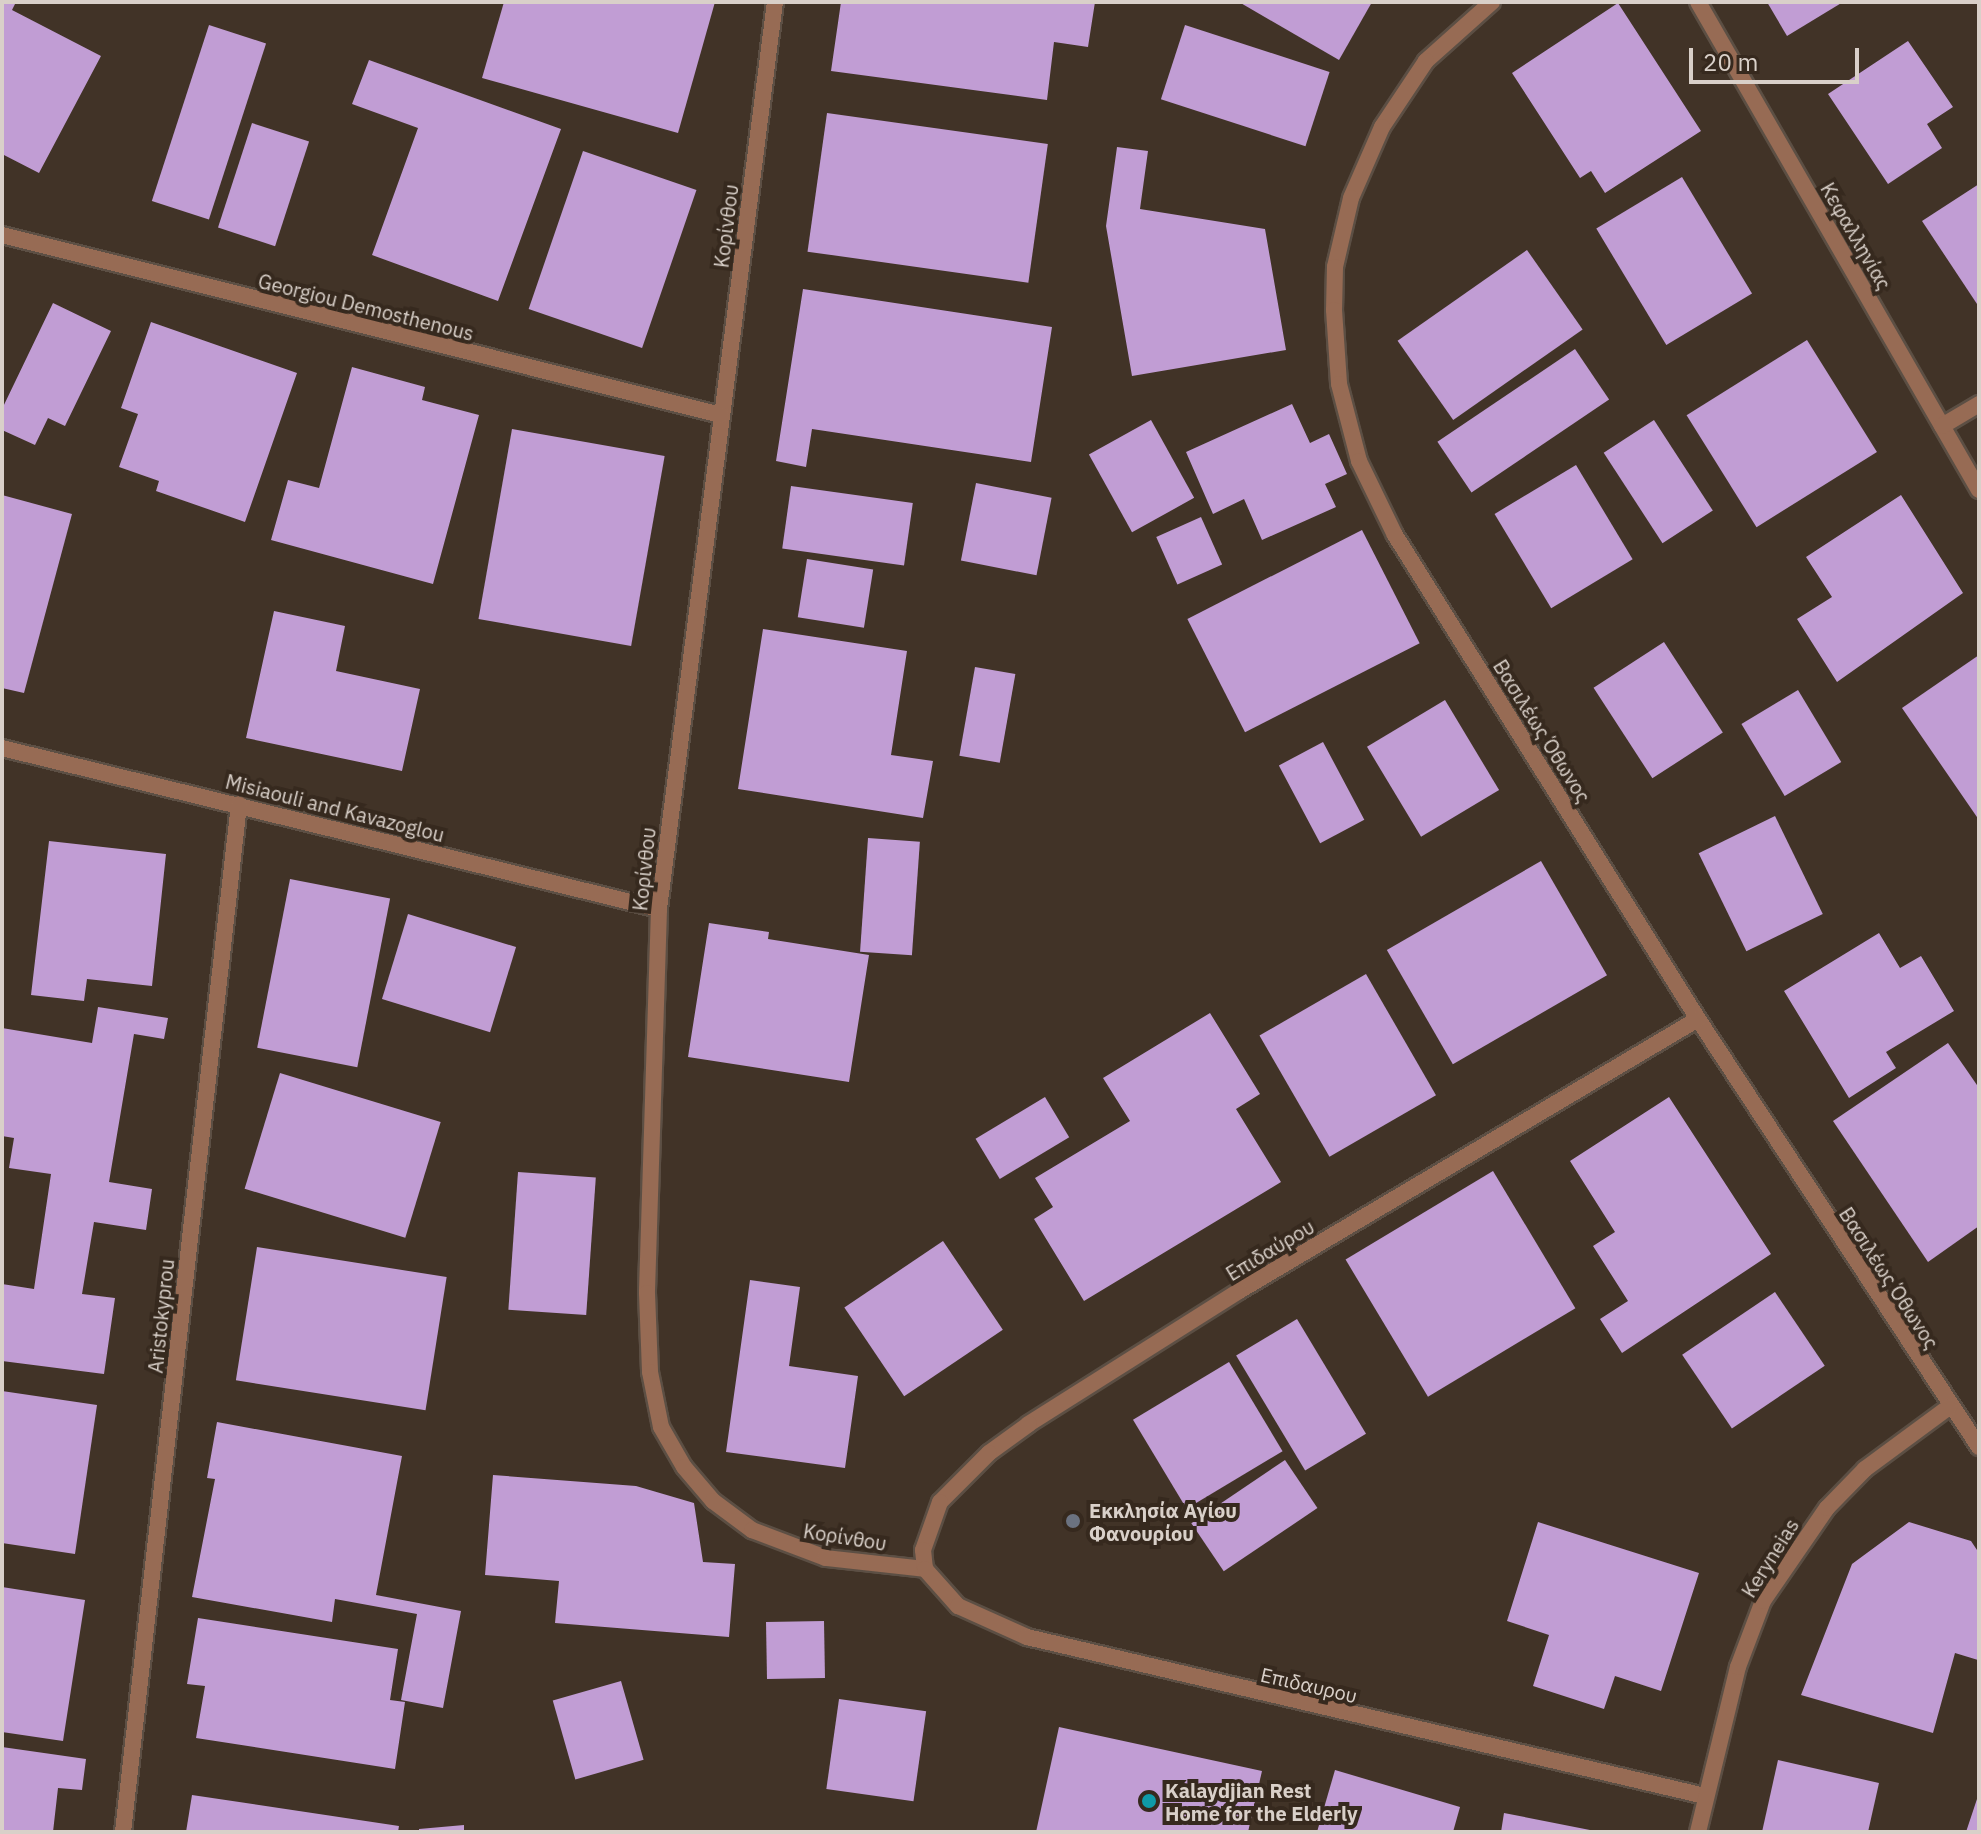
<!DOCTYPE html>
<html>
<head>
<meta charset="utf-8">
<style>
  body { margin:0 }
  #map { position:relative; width:1981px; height:1834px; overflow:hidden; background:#413327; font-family:"IBM Plex Sans",sans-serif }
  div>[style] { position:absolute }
  .building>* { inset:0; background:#c19dd4; transform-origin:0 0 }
  .roads { filter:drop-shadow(2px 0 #5c4f44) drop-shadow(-2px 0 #5c4f44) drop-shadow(0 2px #5c4f44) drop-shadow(0 -2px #5c4f44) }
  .street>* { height:16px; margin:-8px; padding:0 8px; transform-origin:8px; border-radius:8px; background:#976b54 }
  .dots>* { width:22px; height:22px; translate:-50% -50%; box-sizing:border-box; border:4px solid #36291e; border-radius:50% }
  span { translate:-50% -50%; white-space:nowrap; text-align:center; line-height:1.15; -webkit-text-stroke:8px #36291e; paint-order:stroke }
  .street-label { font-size:20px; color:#d9d0c9 }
  .poi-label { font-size:20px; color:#d9d0c9; font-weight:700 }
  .left { translate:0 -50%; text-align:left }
  .frame { position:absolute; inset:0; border:4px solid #d9d0c9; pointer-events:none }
  .scale { position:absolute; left:1689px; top:48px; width:170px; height:36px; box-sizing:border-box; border:4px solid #d9d0c9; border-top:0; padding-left:10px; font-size:24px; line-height:28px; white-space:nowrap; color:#d9d0c9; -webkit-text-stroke:6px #36291e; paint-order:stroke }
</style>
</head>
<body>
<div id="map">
  <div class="building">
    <div style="clip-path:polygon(2px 2px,16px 2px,12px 10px,101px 56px,39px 173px,2px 154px)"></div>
    <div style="clip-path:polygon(504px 2px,715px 2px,678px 133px,482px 78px)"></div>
    <div style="clip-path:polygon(841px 2px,1095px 2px,1088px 47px,1054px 42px,1047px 100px,831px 71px)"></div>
    <div style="clip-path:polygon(1239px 2px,1372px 2px,1339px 60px)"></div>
    <div style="clip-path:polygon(1767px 2px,1843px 2px,1787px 36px)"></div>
    <div style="clip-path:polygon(1618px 3px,1701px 131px,1605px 193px,1591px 171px,1580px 178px,1512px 73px)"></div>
    <div style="left:209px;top:25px;width:60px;height:185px;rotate:18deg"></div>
    <div style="left:1185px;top:25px;width:152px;height:78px;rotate:18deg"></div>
    <div style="clip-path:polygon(1908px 41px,1953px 107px,1927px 124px,1942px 148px,1888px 184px,1828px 94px)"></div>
    <div style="clip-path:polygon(369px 60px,561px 129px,498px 301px,372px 255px,418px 128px,352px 104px)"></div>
    <div style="left:827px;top:113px;width:223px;height:140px;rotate:8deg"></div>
    <div style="left:252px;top:123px;width:60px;height:110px;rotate:18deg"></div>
    <div style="clip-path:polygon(1117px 147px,1148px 151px,1140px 209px,1265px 229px,1286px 350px,1132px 376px,1106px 226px)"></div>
    <div style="left:583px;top:151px;width:120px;height:167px;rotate:19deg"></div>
    <div style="left:1682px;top:177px;width:136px;height:100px;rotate:59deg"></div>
    <div style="clip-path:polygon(1979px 184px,1979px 307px,1922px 221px)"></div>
    <div style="left:1527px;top:250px;width:97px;height:158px;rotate:55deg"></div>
    <div style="clip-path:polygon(803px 289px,1052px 327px,1031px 462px,812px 429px,806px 467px,776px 461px)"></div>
    <div style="clip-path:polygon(53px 303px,111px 331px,65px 426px,48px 418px,35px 445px,2px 430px,2px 409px)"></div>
    <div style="clip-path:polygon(151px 322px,297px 373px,245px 522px,156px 491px,159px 481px,119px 467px,138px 414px,121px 408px)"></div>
    <div style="left:1807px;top:340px;width:132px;height:142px;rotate:58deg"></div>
    <div style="left:1575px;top:349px;width:61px;height:166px;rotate:56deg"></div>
    <div style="clip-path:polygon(352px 367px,425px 387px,422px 400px,479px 415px,433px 584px,271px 540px,288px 480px,319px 488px)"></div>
    <div style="clip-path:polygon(1292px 404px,1310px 443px,1329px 434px,1347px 474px,1325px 484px,1336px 507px,1262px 540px,1244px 499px,1213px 514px,1186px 452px)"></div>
    <div style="left:1151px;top:420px;width:89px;height:71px;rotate:61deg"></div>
    <div style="left:1654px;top:420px;width:108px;height:60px;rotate:57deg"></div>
    <div style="left:512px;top:429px;width:155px;height:193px;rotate:10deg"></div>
    <div style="left:1576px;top:465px;width:110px;height:95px;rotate:59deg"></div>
    <div style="left:976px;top:483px;width:77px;height:79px;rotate:11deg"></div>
    <div style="left:791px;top:486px;width:123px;height:63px;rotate:8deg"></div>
    <div style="clip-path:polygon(2px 495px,72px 514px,24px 693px,2px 688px)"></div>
    <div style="clip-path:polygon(1901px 495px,1963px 593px,1837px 682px,1797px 619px,1832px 597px,1806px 557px)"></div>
    <div style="left:1201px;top:517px;width:52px;height:49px;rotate:66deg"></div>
    <div style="left:1362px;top:530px;width:127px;height:196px;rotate:63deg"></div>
    <div style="left:807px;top:559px;width:67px;height:59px;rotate:9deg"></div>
    <div style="clip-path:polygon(274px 611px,345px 626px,336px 671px,420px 689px,402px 771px,246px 738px)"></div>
    <div style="clip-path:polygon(763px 629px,907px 651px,891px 755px,933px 761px,923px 818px,738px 789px)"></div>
    <div style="left:1664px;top:642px;width:108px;height:84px;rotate:57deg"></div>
    <div style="clip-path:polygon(1979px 655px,1979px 820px,1902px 708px)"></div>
    <div style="left:975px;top:667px;width:41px;height:90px;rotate:10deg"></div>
    <div style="left:1798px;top:690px;width:84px;height:66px;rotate:59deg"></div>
    <div style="left:1445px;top:700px;width:105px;height:91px;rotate:59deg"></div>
    <div style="left:1323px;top:742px;width:88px;height:50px;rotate:62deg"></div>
    <div style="left:1775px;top:816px;width:109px;height:85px;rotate:64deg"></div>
    <div style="left:868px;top:838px;width:52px;height:114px;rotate:4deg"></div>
    <div style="clip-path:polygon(49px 841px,166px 854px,152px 986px,87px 979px,84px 1001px,31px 995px)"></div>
    <div style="left:1541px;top:861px;width:132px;height:178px;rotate:60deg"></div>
    <div style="left:290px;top:879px;width:102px;height:172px;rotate:11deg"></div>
    <div style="left:408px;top:914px;width:113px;height:89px;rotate:17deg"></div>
    <div style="clip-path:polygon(709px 923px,769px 932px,768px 939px,869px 955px,849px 1082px,688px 1057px)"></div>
    <div style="clip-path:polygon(1879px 933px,1900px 968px,1921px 956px,1954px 1011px,1886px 1052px,1896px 1068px,1849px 1098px,1784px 991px)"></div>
    <div style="left:1366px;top:974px;width:140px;height:123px;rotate:60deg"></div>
    <div style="clip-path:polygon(98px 1007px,168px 1018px,164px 1039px,134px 1034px,109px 1182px,152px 1189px,146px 1230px,94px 1222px,82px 1294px,115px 1298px,104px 1374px,2px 1361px,2px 1284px,34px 1289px,51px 1174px,9px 1168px,14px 1138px,2px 1136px,2px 1028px,92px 1043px)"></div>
    <div style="clip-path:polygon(1210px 1013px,1260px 1094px,1236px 1109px,1281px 1182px,1084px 1301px,1034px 1219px,1053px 1207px,1035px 1178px,1130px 1121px,1103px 1078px)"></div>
    <div style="clip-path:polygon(1948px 1043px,1979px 1088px,1979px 1226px,1928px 1262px,1833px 1121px)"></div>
    <div style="left:280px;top:1073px;width:168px;height:121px;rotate:17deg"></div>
    <div style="left:1045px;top:1097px;width:47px;height:81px;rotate:59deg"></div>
    <div style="clip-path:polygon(1669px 1097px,1771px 1254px,1622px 1353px,1600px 1319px,1628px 1301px,1593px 1246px,1615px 1232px,1570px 1161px)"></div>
    <div style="left:1493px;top:1171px;width:160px;height:172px;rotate:59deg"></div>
    <div style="left:518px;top:1172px;width:78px;height:138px;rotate:4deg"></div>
    <div style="left:943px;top:1241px;width:107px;height:119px;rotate:56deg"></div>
    <div style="left:257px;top:1247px;width:192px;height:135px;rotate:9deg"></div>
    <div style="clip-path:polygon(750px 1280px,800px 1287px,789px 1366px,858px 1376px,845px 1468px,726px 1452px)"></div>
    <div style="left:1775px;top:1292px;width:89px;height:112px;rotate:56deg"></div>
    <div style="left:1297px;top:1319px;width:134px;height:71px;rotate:59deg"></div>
    <div style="left:1229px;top:1362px;width:104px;height:112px;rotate:59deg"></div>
    <div style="clip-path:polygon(2px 1391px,97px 1405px,75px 1554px,2px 1543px)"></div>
    <div style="clip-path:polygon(217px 1422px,402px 1456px,376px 1595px,461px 1611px,443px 1708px,401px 1700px,417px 1614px,335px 1599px,332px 1622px,192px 1597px,215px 1479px,207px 1478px)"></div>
    <div style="left:1285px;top:1460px;width:58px;height:113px;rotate:56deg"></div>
    <div style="clip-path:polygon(493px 1475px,636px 1486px,694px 1503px,703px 1562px,735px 1564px,729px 1637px,555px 1623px,559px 1581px,485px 1575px)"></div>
    <div style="clip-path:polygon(1538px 1522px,1699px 1573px,1661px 1691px,1615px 1676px,1604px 1709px,1533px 1686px,1549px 1635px,1507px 1621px)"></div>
    <div style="clip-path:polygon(1909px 1522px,1971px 1541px,1979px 1553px,1978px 1660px,1955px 1653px,1933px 1733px,1801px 1695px,1852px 1564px)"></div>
    <div style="clip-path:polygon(2px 1587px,85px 1600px,63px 1741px,2px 1732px)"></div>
    <div style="clip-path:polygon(198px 1618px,398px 1649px,390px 1700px,405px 1702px,395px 1769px,196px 1738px,205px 1686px,187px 1684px)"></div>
    <div style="left:824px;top:1621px;width:57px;height:58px;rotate:89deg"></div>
    <div style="left:621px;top:1681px;width:82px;height:71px;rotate:74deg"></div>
    <div style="left:839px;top:1699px;width:88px;height:91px;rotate:8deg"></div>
    <div style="clip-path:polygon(1059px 1727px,1262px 1771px,1248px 1832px,1036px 1832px)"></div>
    <div style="clip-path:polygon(2px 1747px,86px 1759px,82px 1790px,58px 1788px,53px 1832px,2px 1832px)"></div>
    <div style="clip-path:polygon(1778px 1760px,1879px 1783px,1868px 1832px,1762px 1832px)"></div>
    <div style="clip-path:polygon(1335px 1770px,1460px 1807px,1453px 1832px,1317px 1832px)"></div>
    <div style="clip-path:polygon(192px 1795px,399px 1826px,398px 1832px,186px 1832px)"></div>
    <div style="clip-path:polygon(1978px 1796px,1979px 1832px,1966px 1832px)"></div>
    <div style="clip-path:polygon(1504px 1813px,1595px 1831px,1595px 1832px,1501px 1832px)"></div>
    <div style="clip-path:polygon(464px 1825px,464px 1832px,419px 1832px,419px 1829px)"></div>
  </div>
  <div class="roads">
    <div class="street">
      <div style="left:775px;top:2px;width:914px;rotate:97.29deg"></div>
      <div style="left:659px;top:909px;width:384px;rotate:91.8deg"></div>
      <div style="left:647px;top:1293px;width:79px;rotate:87.8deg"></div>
      <div style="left:650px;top:1372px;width:56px;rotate:78.7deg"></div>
      <div style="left:661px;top:1427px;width:46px;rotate:60.1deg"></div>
      <div style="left:684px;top:1467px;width:45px;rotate:49.5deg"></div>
      <div style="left:713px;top:1501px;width:49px;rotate:36.6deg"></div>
      <div style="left:752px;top:1530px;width:79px;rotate:20.7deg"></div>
      <div style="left:826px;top:1558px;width:100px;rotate:6.3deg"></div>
      <div style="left:1492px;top:2px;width:89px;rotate:138.2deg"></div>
      <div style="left:1426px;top:61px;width:79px;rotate:123.7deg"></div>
      <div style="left:1382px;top:127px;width:77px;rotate:113.6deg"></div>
      <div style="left:1351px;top:198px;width:71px;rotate:103.1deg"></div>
      <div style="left:1335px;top:267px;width:43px;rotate:91.3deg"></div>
      <div style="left:1334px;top:310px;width:74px;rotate:86.1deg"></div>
      <div style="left:1339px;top:384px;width:80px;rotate:75.4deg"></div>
      <div style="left:1359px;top:461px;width:82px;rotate:64.1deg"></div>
      <div style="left:1395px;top:535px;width:571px;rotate:57.95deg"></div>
      <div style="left:1698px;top:1019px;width:512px;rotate:56.71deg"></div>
      <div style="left:1698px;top:2px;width:563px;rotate:60.07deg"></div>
      <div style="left:2px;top:235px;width:741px;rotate:14.05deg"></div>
      <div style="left:1942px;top:426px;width:43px;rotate:-30.7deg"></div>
      <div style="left:2px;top:748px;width:676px;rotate:13.77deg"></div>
      <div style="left:1698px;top:1019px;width:534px;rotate:149.35deg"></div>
      <div style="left:1239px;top:1291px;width:249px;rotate:147.7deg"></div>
      <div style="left:1029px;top:1424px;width:49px;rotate:144.1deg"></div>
      <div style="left:989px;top:1453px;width:69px;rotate:135deg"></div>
      <div style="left:940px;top:1502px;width:51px;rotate:109.5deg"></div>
      <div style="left:923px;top:1550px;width:19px;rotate:84deg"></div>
      <div style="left:925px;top:1569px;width:50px;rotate:48.3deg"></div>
      <div style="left:958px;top:1606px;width:76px;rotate:24.2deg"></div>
      <div style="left:1027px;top:1637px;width:696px;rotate:13.2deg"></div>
      <div style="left:123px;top:1832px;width:1034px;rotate:-83.56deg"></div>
      <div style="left:1698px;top:1832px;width:170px;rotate:-76.4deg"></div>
      <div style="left:1738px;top:1667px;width:71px;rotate:-69.3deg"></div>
      <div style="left:1763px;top:1601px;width:113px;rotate:-55.5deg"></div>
      <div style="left:1827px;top:1508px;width:54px;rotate:-45.7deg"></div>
      <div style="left:1865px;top:1469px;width:104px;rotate:-36.4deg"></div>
    </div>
  </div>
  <div class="dots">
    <div style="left:1073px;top:1521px;background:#6b7280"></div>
    <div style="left:1149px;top:1801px;background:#0f9aa8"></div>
  </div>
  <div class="street-label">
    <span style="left:726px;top:226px;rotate:-83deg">Κορίνθου</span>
    <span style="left:1856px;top:236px;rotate:60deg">Κεφαλληνίας</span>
    <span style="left:366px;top:307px;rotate:14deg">Georgiou Demosthenous</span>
    <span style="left:1542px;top:731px;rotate:58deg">Βασιλέως Όθωνος</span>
    <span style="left:335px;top:808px;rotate:14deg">Misiaouli and Kavazoglou</span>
    <span style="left:644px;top:869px;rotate:-84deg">Κορίνθου</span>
    <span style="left:1270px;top:1250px;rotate:-31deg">Επιδαύρου</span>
    <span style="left:1889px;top:1278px;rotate:57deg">Βασιλέως Όθωνος</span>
    <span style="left:161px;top:1316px;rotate:-84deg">Aristokyprou</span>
    <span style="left:845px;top:1537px;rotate:9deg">Κορίνθου</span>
    <span style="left:1770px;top:1558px;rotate:-58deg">Keryneias</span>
    <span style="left:1309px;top:1685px;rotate:13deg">Επιδαυρου</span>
  </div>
  <div class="poi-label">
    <span class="left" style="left:1089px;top:1522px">Εκκλησία Αγίου<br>Φανουρίου</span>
    <span class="left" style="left:1165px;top:1802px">Kalaydjian Rest<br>Home for the Elderly</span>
  </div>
  <div class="frame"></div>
  <div class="scale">20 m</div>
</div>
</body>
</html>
